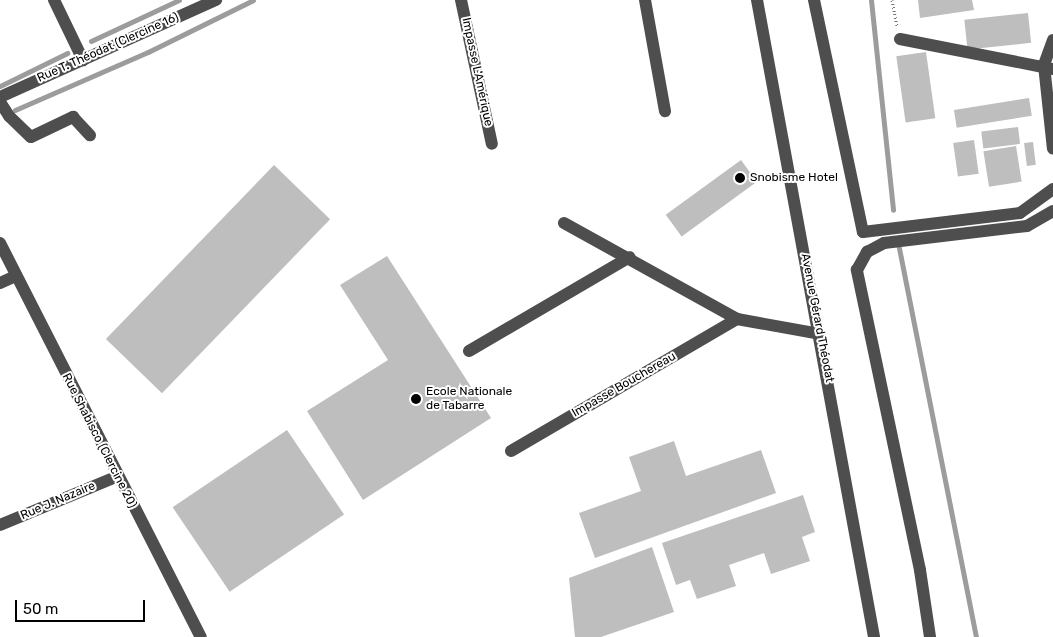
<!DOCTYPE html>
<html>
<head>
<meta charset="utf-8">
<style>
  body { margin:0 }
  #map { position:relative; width:1053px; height:637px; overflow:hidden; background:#fff; font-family:Rubik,sans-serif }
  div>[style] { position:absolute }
  .stream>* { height:5px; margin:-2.5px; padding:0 2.5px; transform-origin:2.5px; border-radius:2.5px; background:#9c9c9c }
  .building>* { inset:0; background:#bebebe; transform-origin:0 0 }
  .path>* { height:3px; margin-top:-1.5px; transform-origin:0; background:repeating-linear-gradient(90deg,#707070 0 1px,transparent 0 3.5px) }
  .minor>* { height:12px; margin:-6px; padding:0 6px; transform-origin:6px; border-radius:6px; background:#4e4e4e }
  .dots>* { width:14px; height:14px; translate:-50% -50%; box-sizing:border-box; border:2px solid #fff; border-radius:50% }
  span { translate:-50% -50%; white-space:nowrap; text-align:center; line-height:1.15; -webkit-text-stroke:4px #fff; paint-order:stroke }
  .street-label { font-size:12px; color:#000 }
  .poi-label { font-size:12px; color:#000 }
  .left { translate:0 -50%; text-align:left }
  .scale { position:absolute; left:15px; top:600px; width:130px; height:22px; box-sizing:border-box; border:2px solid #000; border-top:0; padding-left:6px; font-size:15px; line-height:18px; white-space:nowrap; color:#000; -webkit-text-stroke:4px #fff; paint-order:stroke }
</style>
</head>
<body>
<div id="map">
  <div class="stream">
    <div style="left:871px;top:0;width:211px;rotate:84deg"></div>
    <div style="left:91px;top:41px;width:97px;rotate:-25deg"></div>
    <div style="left:0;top:86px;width:75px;rotate:-26.2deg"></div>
    <div style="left:15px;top:110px;width:145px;rotate:-23.6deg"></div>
    <div style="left:148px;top:52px;width:117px;rotate:-26.3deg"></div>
    <div style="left:898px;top:243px;width:402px;rotate:78.8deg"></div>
  </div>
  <div class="building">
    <div style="clip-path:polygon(918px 0,972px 0,974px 10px,920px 18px)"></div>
    <div style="left:1028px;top:13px;width:30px;height:64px;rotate:84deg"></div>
    <div style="left:926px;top:52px;width:67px;height:30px;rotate:82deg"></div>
    <div style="left:1029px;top:98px;width:18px;height:76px;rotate:81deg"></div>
    <div style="left:1018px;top:127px;width:17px;height:37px;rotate:83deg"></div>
    <div style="left:974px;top:140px;width:34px;height:21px;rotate:82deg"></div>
    <div style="left:1033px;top:142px;width:23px;height:9px;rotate:83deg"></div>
    <div style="left:1016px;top:146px;width:36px;height:33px;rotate:81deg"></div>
    <div style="left:741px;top:160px;width:27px;height:93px;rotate:54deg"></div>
    <div style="left:274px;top:165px;width:78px;height:242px;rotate:44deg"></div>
    <div style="clip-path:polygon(387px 256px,491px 418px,363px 500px,307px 411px,388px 360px,340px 285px)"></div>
    <div style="left:287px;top:430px;width:102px;height:138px;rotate:56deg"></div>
    <div style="clip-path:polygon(674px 441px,686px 476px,761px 450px,776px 493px,595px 558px,579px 513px,641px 491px,629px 457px)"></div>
    <div style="clip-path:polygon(803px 495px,815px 532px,802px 537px,810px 561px,771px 574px,764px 553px,729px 565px,736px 586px,697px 599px,690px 580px,676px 585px,662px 543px)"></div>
    <div style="clip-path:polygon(652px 547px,674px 612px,601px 637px,575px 637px,569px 578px)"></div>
  </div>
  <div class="path">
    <div style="left:892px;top:0;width:26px;rotate:79deg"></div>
  </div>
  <div class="minor">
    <div style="left:54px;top:0;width:67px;rotate:64.2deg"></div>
    <div style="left:461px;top:0;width:147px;rotate:77.9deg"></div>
    <div style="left:645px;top:0;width:113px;rotate:79.8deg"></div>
    <div style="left:757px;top:0;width:648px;rotate:79.59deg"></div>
    <div style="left:814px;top:0;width:237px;rotate:78.1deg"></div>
    <div style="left:863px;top:232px;width:158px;rotate:-6.9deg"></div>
    <div style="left:1020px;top:213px;width:41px;rotate:-36deg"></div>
    <div style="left:900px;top:39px;width:156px;rotate:11.1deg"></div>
    <div style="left:1053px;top:40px;width:27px;rotate:110deg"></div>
    <div style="left:1044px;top:65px;width:84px;rotate:83.9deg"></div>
    <div style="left:0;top:97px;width:237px;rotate:-24.2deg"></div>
    <div style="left:0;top:102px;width:17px;rotate:57deg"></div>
    <div style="left:9px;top:116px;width:30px;rotate:44deg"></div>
    <div style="left:31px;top:137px;width:47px;rotate:-25.5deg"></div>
    <div style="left:73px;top:117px;width:25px;rotate:47deg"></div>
    <div style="left:564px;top:223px;width:198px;rotate:29deg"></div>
    <div style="left:737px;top:319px;width:84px;rotate:10.2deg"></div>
    <div style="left:0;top:243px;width:442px;rotate:63deg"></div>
    <div style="left:0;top:283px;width:17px;rotate:-24deg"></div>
    <div style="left:469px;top:351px;width:186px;rotate:-30.3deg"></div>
    <div style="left:511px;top:451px;width:262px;rotate:-30.3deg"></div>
    <div style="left:0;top:525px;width:126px;rotate:-22.5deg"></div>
    <div style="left:930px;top:637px;width:68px;rotate:-98.5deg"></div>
    <div style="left:920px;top:570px;width:307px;rotate:-101.9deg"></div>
    <div style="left:857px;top:270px;width:21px;rotate:-61deg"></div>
    <div style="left:867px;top:252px;width:19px;rotate:-28deg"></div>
    <div style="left:884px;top:243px;width:144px;rotate:-6.8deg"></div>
    <div style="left:1027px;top:226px;width:30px;rotate:-30deg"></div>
  </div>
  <div class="dots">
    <div style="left:740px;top:178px;background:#000"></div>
    <div style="left:416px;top:399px;background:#000"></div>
  </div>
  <div class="street-label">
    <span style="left:108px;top:48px;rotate:-24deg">Rue T. Théodat (Clercine 16)</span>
    <span style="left:477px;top:72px;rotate:78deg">Impasse L'Amérique</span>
    <span style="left:817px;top:318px;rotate:79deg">Avenue Gérard Théodat</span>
    <span style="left:624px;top:385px;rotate:-30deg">Impasse Bouchereau</span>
    <span style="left:99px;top:441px;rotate:63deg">Rue Shabisco (Clercine 20)</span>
    <span style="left:58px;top:501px;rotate:-23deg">Rue J. Nazaire</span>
  </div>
  <div class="poi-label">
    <span class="left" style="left:750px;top:178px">Snobisme Hotel</span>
    <span class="left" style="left:426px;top:399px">Ecole Nationale<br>de Tabarre</span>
  </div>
  <div class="scale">50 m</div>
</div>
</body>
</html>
